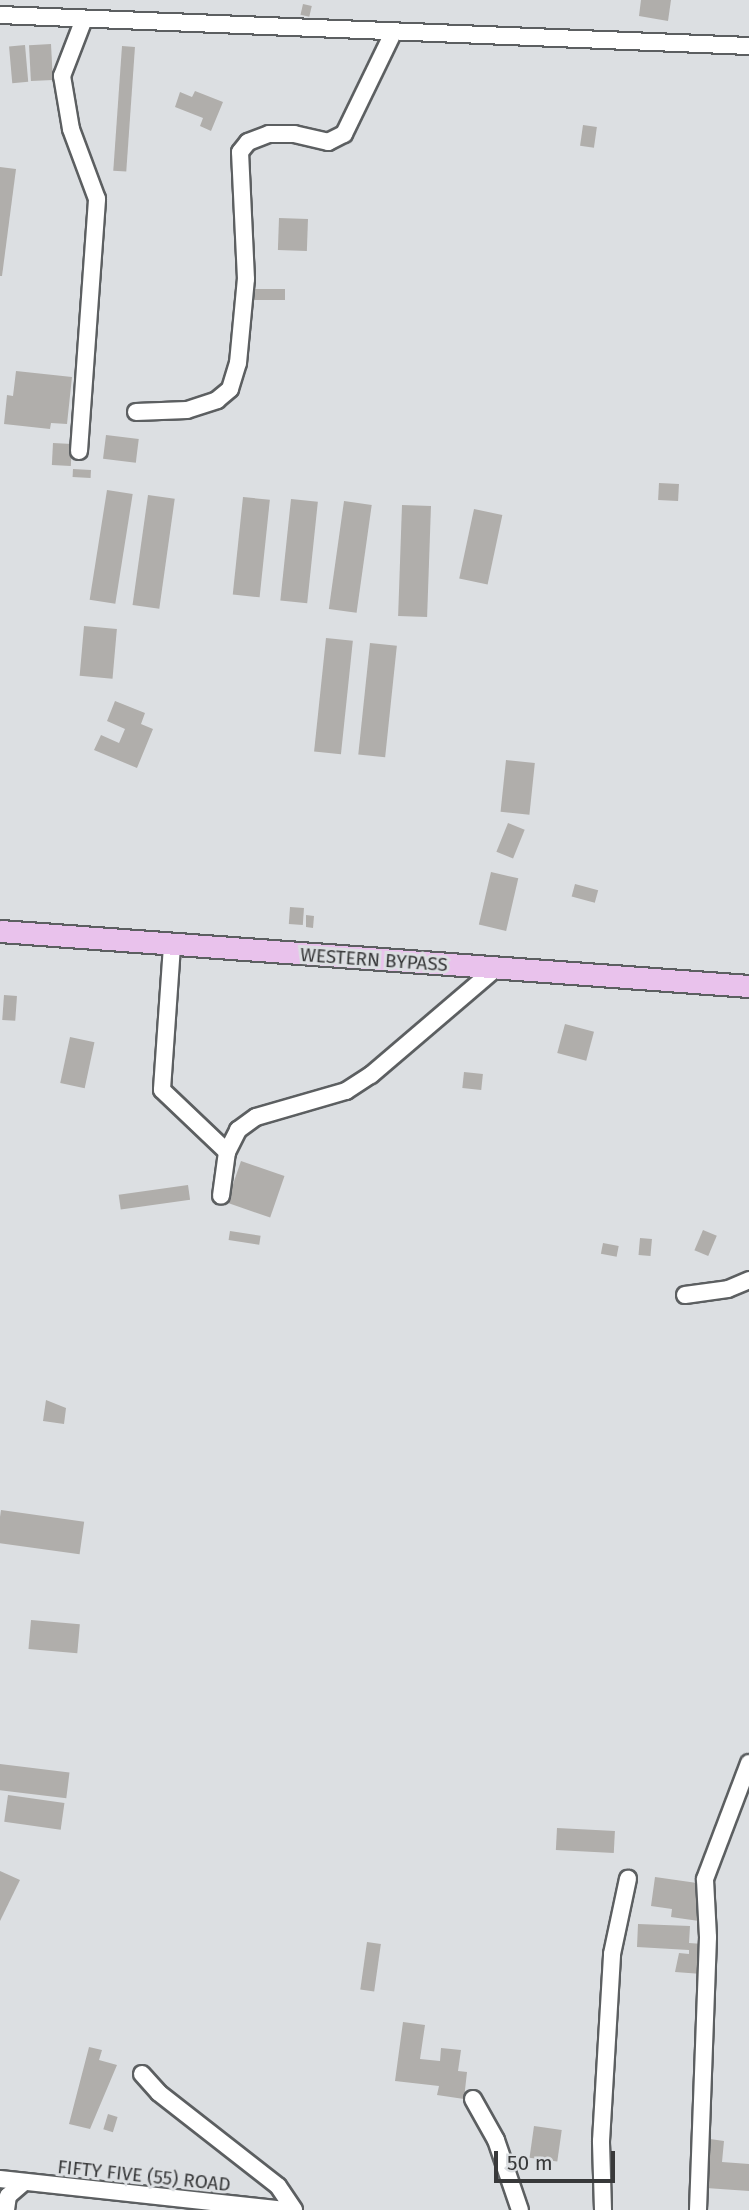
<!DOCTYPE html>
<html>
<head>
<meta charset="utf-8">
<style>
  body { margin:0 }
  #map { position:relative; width:749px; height:2210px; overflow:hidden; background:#dcdfe2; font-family:"Fira Sans",sans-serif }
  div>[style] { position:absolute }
  .building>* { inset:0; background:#b0aeab; transform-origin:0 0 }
  .roads { filter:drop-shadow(2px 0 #5c5f61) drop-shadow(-2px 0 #5c5f61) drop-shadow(0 2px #5c5f61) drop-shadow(0 -2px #5c5f61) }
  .minor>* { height:16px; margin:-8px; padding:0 8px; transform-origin:8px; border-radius:8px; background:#fff }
  .major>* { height:21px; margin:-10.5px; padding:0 10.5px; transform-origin:10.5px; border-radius:10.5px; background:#e9c2ec }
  span { translate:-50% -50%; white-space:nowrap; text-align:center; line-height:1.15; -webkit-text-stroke:6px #dcdfe2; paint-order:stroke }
  .street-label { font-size:19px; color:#38393a }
  .scale { position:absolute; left:494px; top:2151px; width:121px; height:32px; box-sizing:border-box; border:4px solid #38393a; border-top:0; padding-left:9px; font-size:21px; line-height:24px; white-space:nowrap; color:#38393a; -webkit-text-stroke:5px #dcdfe2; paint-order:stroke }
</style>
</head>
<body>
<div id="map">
  <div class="building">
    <div style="clip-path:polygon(641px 0,671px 0,668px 21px,639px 16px)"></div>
    <div style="left:303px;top:4px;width:9px;height:11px;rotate:13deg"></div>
    <div style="left:51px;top:44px;width:36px;height:22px;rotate:87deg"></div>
    <div style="left:25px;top:45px;width:37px;height:16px;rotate:85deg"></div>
    <div style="left:122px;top:46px;width:13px;height:125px;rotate:4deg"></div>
    <div style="clip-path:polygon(195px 91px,223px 102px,211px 131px,200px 126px,203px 118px,175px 107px,180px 92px,192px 97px)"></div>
    <div style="left:583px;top:125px;width:14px;height:21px;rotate:8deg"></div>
    <div style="clip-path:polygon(0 167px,16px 169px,2px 276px,0 276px)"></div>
    <div style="left:279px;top:218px;width:29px;height:32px;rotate:2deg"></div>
    <div style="left:254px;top:289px;width:31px;height:11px"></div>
    <div style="clip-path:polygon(16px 371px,72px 377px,67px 424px,51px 423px,50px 429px,4px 424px,7px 395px,13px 396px)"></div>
    <div style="left:106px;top:435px;width:33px;height:24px;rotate:7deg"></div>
    <div style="left:53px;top:443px;width:19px;height:22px;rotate:3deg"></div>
    <div style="left:73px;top:469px;width:18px;height:8px;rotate:3deg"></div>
    <div style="left:659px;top:483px;width:20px;height:17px;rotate:3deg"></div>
    <div style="left:107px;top:490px;width:26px;height:111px;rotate:9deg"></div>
    <div style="left:148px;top:495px;width:27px;height:111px;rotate:8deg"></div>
    <div style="left:243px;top:497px;width:27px;height:98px;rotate:6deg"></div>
    <div style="left:291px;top:499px;width:27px;height:102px;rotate:6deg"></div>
    <div style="left:344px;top:501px;width:28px;height:109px;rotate:8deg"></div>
    <div style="left:402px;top:505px;width:29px;height:111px;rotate:2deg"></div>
    <div style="left:474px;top:509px;width:29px;height:71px;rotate:12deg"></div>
    <div style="left:84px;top:626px;width:33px;height:50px;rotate:5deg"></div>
    <div style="left:326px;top:638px;width:27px;height:114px;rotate:6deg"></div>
    <div style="left:370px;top:643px;width:27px;height:112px;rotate:6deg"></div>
    <div style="clip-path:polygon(115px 701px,145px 713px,141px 724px,153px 729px,137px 768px,94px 750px,101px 735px,119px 743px,125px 729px,107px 721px)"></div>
    <div style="left:506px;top:760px;width:29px;height:52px;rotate:6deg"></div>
    <div style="left:508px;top:823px;width:18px;height:31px;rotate:22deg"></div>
    <div style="left:491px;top:872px;width:28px;height:54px;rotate:13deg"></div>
    <div style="left:575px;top:884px;width:24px;height:13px;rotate:15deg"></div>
    <div style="left:290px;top:907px;width:14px;height:17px;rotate:4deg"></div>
    <div style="clip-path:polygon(306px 915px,314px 916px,313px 928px,306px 927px)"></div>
    <div style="left:4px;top:995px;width:13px;height:25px;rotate:4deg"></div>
    <div style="left:565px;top:1024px;width:30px;height:30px;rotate:15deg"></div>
    <div style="left:70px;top:1037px;width:25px;height:47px;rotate:12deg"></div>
    <div style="left:464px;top:1072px;width:19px;height:16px;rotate:6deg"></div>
    <div style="left:241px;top:1161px;width:46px;height:44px;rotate:19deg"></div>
    <div style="left:188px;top:1185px;width:15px;height:70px;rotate:82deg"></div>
    <div style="left:703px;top:1230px;width:15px;height:22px;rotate:23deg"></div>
    <div style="left:230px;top:1231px;width:31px;height:9px;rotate:9deg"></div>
    <div style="left:640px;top:1238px;width:12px;height:17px;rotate:5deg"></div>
    <div style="left:603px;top:1243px;width:16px;height:11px;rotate:11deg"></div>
    <div style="clip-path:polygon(46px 1400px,66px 1408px,64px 1424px,43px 1421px)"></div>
    <div style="left:1px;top:1510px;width:84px;height:33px;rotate:8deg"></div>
    <div style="left:31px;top:1620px;width:49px;height:29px;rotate:5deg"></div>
    <div style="left:0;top:1764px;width:70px;height:26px;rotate:7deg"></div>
    <div style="left:8px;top:1795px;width:57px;height:27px;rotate:8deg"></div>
    <div style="left:557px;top:1828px;width:58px;height:22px;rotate:3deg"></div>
    <div style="clip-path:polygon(0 1871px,20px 1880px,0 1921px)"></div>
    <div style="clip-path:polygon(655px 1877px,704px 1884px,699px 1921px,671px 1917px,672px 1909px,651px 1906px)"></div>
    <div style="clip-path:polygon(638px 1924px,690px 1926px,689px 1943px,703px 1944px,702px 1974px,675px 1972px,679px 1953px,689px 1954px,689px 1950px,637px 1947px)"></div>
    <div style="left:367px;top:1942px;width:14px;height:48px;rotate:8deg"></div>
    <div style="clip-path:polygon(403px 2022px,425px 2025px,420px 2059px,440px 2061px,441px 2048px,461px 2050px,458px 2071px,467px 2072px,464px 2099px,437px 2095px,439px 2086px,395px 2081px)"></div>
    <div style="clip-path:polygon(89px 2047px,102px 2050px,99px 2060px,117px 2065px,90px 2129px,69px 2124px)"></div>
    <div style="left:108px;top:2114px;width:10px;height:16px;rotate:17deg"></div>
    <div style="left:534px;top:2126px;width:28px;height:32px;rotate:8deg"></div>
    <div style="clip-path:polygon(710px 2139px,724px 2141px,722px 2162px,749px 2164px,749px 2191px,706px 2188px)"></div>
  </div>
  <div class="roads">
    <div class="minor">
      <div style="left:0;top:15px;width:750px;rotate:2.37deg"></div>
      <div style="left:136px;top:412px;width:51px;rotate:-2.2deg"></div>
      <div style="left:187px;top:410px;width:32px;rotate:-18deg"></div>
      <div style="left:217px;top:400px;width:17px;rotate:-40deg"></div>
      <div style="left:230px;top:389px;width:27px;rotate:-73deg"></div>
      <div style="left:238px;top:363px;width:84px;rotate:-84.6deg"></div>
      <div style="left:246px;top:279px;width:127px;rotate:-92.7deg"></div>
      <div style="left:240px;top:152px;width:13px;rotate:-51deg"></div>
      <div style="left:248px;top:142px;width:22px;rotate:-21deg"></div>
      <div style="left:269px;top:134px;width:25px"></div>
      <div style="left:294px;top:134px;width:35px;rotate:13deg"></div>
      <div style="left:328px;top:142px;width:18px;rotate:-27deg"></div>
      <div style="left:344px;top:134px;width:112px;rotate:-64.1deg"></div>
      <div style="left:79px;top:451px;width:253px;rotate:-85.9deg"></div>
      <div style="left:97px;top:199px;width:75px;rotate:-110.4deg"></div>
      <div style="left:71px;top:129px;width:54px;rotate:-99.6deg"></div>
      <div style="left:62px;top:76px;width:61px;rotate:-68.9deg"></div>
      <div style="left:172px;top:946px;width:144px;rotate:94deg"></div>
      <div style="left:162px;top:1090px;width:90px;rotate:43.6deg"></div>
      <div style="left:227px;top:1152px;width:44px;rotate:97.8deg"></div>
      <div style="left:227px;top:1152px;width:25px;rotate:-63deg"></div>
      <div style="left:238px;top:1130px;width:22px;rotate:-36deg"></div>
      <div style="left:256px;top:1117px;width:94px;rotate:-16.1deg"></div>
      <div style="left:346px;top:1091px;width:30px;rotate:-33deg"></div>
      <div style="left:371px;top:1075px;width:163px;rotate:-40.5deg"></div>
      <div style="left:685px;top:1295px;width:43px;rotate:-7.9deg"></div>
      <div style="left:728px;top:1289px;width:23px;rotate:-23deg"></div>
      <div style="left:142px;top:2074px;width:25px;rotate:48deg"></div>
      <div style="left:159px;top:2093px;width:151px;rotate:38deg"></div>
      <div style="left:278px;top:2186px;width:29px;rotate:56deg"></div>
      <div style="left:473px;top:2099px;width:47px;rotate:60.7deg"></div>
      <div style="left:496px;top:2140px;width:74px;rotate:71.1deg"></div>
      <div style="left:0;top:2179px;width:287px;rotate:6.2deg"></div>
      <div style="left:6px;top:2210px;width:14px;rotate:-82deg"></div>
      <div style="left:8px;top:2196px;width:20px;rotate:-41deg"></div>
      <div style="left:603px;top:2210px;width:69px;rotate:-91.7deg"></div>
      <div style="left:601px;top:2141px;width:187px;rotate:-86.6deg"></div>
      <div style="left:612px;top:1954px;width:77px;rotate:-78deg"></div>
      <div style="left:698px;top:2210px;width:273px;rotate:-87.9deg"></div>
      <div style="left:708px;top:1937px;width:58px;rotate:-93deg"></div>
      <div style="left:705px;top:1879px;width:124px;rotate:-69.2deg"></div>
    </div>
    <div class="major">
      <div style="left:0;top:931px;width:751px;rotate:4.2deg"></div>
    </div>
  </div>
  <div class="street-label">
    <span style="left:374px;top:960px;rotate:4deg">WESTERN BYPASS</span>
    <span style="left:144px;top:2176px;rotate:6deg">FIFTY FIVE (55) ROAD</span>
  </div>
  <div class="scale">50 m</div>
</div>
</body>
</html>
